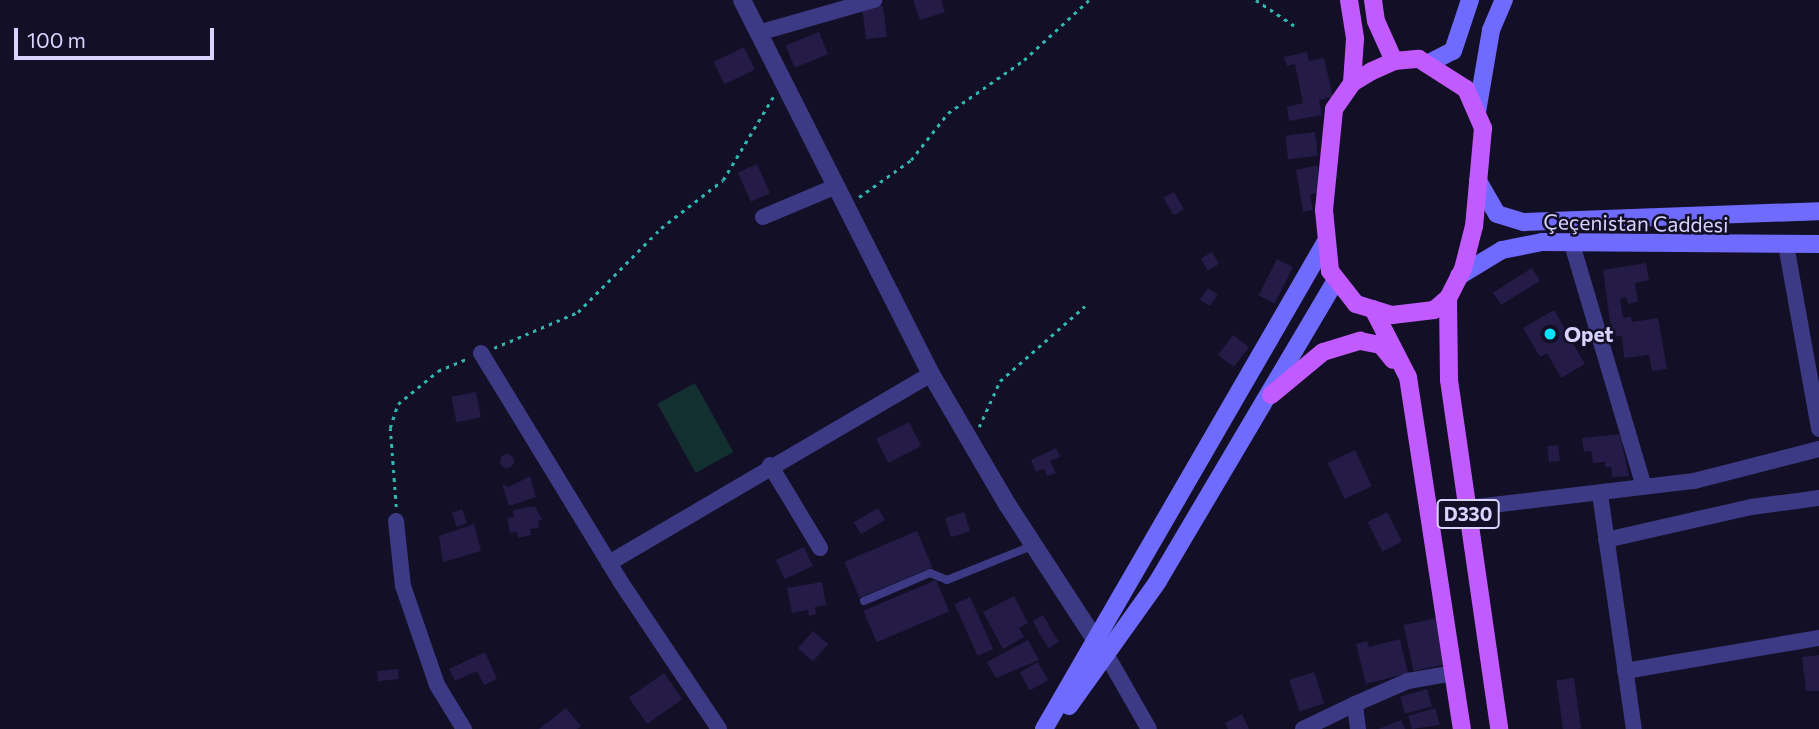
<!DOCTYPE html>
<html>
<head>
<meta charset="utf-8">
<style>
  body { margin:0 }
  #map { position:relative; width:1819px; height:729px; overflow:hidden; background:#130f26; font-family:Commissioner,sans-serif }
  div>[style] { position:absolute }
  .green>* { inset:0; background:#12302f; transform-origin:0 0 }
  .building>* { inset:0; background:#241b47; transform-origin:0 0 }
  .round { border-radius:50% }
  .path>* { height:2.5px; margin-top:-1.25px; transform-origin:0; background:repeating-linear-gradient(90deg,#2fb8b0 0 3.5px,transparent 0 8.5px) }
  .service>* { height:8px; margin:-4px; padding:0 4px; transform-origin:4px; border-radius:4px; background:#3d3a85 }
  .minor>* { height:16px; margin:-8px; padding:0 8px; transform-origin:8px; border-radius:8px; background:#3d3a85 }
  .tertiary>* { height:18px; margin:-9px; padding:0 9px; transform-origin:9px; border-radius:9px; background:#3d3a85 }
  .secondary>* { height:18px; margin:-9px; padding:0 9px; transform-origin:9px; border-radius:9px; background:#6f6bff }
  .primary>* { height:18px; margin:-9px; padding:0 9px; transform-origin:9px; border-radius:9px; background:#c25bff }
  .dots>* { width:19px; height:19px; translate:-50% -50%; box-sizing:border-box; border:4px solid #130f26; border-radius:50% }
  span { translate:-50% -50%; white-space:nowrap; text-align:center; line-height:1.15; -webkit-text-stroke:5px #130f26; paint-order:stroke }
  .shield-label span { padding:2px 5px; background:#130f26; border:2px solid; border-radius:5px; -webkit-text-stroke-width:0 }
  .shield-label { font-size:19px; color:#d9d4ff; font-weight:700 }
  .street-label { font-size:21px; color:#d9d4ff }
  .poi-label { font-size:21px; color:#d9d4ff; font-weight:700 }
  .left { translate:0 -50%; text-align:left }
  .scale { position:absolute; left:14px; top:28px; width:200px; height:32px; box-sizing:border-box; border:4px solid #d9d4ff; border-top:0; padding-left:9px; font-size:21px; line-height:24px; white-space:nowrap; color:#d9d4ff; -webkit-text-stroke:5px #130f26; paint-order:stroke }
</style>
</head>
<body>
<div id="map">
  <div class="green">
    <div style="left:695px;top:383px;width:79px;height:43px;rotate:61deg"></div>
  </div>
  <div class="building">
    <div style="clip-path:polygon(913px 0,941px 0,945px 12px,920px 20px)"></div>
    <div style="left:883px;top:5px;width:32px;height:21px;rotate:83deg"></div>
    <div style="left:819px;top:32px;width:24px;height:36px;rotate:68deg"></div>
    <div style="left:744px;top:47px;width:25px;height:34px;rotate:64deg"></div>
    <div style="clip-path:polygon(1307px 52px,1309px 61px,1324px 58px,1333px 97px,1319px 100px,1322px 115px,1289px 121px,1287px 107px,1303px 103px,1295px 64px,1287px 66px,1284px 57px)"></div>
    <div style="left:1315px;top:132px;width:24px;height:30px;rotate:83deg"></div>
    <div style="left:757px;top:164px;width:32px;height:21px;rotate:66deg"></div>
    <div style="clip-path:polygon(1317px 165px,1323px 191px,1310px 195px,1313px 210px,1303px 212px,1296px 170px)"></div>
    <div style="left:1174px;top:192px;width:20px;height:12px;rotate:60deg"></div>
    <div style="left:1212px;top:252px;width:14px;height:13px;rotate:60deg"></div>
    <div style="left:1277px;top:259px;width:18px;height:41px;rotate:27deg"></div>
    <div style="clip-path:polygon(1646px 263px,1649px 280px,1635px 283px,1638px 302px,1628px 304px,1626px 297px,1620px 299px,1623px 318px,1631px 316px,1632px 322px,1658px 318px,1667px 369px,1652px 371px,1649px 355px,1624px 358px,1622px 336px,1612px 337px,1603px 270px)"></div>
    <div style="left:1532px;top:268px;width:15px;height:46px;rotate:58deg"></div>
    <div style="left:1208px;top:288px;width:12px;height:14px;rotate:35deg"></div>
    <div style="clip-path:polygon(1554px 310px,1585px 364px,1561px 378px,1547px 353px,1540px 357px,1523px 328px)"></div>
    <div style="left:1233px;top:335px;width:20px;height:25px;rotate:37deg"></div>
    <div style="left:476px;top:392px;width:26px;height:25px;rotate:79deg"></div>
    <div style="left:909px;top:422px;width:27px;height:37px;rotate:63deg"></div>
    <div style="clip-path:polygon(1620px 434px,1629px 476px,1612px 477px,1611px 467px,1605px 467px,1605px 462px,1593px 463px,1591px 451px,1584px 452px,1582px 438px)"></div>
    <div style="left:1558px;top:445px;width:16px;height:11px;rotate:83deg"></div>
    <div style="clip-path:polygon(1056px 448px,1060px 457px,1050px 461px,1056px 473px,1047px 476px,1044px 469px,1036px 472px,1031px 460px)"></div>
    <div style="left:1355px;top:450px;width:40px;height:30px;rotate:65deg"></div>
    <div class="round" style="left:500px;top:454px;width:14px;height:14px"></div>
    <div style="clip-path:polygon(530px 476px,536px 497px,509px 506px,502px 484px,509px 487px)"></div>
    <div style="clip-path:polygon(535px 506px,542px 520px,538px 521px,539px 528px,530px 529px,531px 535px,518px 538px,517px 532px,510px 533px,507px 518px,514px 517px,513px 510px)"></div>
    <div style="left:878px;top:508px;width:14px;height:28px;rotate:60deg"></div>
    <div style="left:462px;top:509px;width:15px;height:11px;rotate:70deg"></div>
    <div style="left:964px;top:512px;width:20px;height:20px;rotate:72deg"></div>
    <div style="left:1387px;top:512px;width:33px;height:22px;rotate:63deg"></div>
    <div style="clip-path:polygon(474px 524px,481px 551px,443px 562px,439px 536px)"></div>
    <div style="left:917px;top:531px;width:39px;height:79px;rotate:67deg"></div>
    <div style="left:804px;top:547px;width:21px;height:31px;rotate:65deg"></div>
    <div style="left:936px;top:580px;width:34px;height:79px;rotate:67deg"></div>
    <div style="clip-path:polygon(822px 582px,826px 605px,815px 607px,816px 614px,809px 616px,808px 610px,792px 613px,787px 588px)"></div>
    <div style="clip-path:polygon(1014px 596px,1028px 623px,1019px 628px,1024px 637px,1003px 649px,983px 612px)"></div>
    <div style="left:970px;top:597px;width:57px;height:17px;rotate:66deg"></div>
    <div style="left:1043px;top:615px;width:12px;height:12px;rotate:59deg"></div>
    <div style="left:1437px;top:618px;width:47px;height:34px;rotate:78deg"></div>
    <div style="left:1048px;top:625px;width:20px;height:12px;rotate:57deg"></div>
    <div style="left:813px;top:631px;width:20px;height:23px;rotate:41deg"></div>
    <div style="clip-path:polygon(1400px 639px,1408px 673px,1366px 684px,1356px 644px,1367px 641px,1369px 647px)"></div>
    <div style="clip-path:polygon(1028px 640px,1039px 660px,996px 678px,987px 662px)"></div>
    <div style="clip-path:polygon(485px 652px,497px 679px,484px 685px,477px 671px,455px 681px,449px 669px)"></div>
    <div style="clip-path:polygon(1819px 655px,1819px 691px,1806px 691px,1802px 657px)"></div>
    <div style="left:1038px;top:662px;width:21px;height:21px;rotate:61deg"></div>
    <div style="left:398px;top:669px;width:10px;height:21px;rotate:84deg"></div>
    <div style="left:1314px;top:672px;width:33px;height:26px;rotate:72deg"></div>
    <div style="left:664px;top:673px;width:32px;height:43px;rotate:55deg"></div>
    <div style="left:1574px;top:678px;width:51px;height:18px;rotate:82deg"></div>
    <div style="left:1427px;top:689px;width:18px;height:28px;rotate:74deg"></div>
    <div style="clip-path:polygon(566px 708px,581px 726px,577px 729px,539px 729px)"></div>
    <div style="clip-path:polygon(1435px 708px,1440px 725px,1412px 729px,1408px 716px)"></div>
    <div style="clip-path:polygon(1242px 714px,1249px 729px,1228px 729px,1225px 723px)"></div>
    <div style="clip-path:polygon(1401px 720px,1405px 729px,1378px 729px)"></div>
  </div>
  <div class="path">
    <div style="left:1256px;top:0;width:50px;rotate:33.7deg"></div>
    <div style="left:859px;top:197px;width:64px;rotate:-35.4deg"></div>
    <div style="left:911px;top:160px;width:60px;rotate:-51.8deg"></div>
    <div style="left:948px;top:113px;width:93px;rotate:-34.9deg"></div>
    <div style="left:1024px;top:60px;width:88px;rotate:-42.7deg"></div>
    <div style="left:494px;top:348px;width:91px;rotate:-23.2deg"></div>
    <div style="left:578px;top:312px;width:118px;rotate:-45.3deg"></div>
    <div style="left:661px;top:228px;width:78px;rotate:-37.7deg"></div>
    <div style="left:723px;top:180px;width:97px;rotate:-58.9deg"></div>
    <div style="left:979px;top:427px;width:51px;rotate:-65.5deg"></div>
    <div style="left:1000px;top:381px;width:113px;rotate:-41.4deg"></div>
    <div style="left:396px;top:507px;width:79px;rotate:-94.3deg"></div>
    <div style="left:390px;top:428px;width:25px;rotate:-72deg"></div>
    <div style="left:398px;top:404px;width:52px;rotate:-39.5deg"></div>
    <div style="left:438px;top:371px;width:33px;rotate:-23deg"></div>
  </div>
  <div class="service">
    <div style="left:864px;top:601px;width:72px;rotate:-23deg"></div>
    <div style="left:930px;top:573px;width:18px;rotate:22deg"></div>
    <div style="left:947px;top:580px;width:94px;rotate:-21.9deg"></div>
  </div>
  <div class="minor">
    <div style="left:758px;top:33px;width:121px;rotate:-15.9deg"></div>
    <div style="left:763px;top:217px;width:77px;rotate:-22.9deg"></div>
    <div style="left:1572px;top:244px;width:253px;rotate:73.5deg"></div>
    <div style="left:1786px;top:245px;width:187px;rotate:79.8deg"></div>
    <div style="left:481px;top:353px;width:267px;rotate:58.6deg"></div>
    <div style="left:620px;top:581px;width:178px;rotate:56.2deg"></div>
    <div style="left:770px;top:465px;width:97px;rotate:58.9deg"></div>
    <div style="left:1600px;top:494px;width:237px;rotate:81.8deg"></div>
    <div style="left:1467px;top:508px;width:229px;rotate:-6.8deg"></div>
    <div style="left:1694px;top:481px;width:129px;rotate:-14.4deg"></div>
    <div style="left:396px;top:521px;width:65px;rotate:83.9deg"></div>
    <div style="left:403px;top:586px;width:105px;rotate:71deg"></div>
    <div style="left:437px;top:685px;width:52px;rotate:58.5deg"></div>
    <div style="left:1606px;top:540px;width:149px;rotate:-12.8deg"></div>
    <div style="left:1751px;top:507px;width:69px;rotate:-7.5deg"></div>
    <div style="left:609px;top:563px;width:373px;rotate:-30.4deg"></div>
    <div style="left:1106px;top:654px;width:86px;rotate:60.2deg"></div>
    <div style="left:1625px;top:671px;width:197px;rotate:-9.7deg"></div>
    <div style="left:1303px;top:729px;width:58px;rotate:-25.7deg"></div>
    <div style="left:1358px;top:729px;width:25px;rotate:-97deg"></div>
    <div style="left:1355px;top:704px;width:58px;rotate:-23.5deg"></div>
    <div style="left:1408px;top:681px;width:47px;rotate:-9.9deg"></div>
  </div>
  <div class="tertiary">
    <div style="left:742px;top:0;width:419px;rotate:63.2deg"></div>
    <div style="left:931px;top:374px;width:151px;rotate:59.7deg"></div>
    <div style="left:1007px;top:504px;width:163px;rotate:57deg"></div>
  </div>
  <div class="secondary">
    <div style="left:1427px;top:64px;width:29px;rotate:-27deg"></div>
    <div style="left:1453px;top:51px;width:54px;rotate:-71.6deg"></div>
    <div style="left:1477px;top:112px;width:83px;rotate:-80.3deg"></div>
    <div style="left:1491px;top:30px;width:33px;rotate:-67deg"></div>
    <div style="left:1478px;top:181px;width:38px;rotate:60deg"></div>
    <div style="left:1497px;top:214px;width:28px;rotate:17deg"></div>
    <div style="left:1524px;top:222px;width:295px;rotate:-2.1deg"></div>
    <div style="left:1459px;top:276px;width:50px;rotate:-31.2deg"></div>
    <div style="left:1502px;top:250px;width:41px;rotate:-11.3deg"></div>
    <div style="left:1542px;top:242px;width:277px;rotate:0.4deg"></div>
    <div style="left:1069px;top:706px;width:153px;rotate:-54.5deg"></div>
    <div style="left:1158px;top:581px;width:350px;rotate:-59.4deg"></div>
    <div style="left:1044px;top:729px;width:561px;rotate:-59.96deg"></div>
  </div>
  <div class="primary">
    <div style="left:1349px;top:0;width:39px;rotate:81deg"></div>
    <div style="left:1355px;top:39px;width:44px;rotate:93.9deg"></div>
    <div style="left:1373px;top:0;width:21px;rotate:82deg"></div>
    <div style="left:1376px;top:21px;width:44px;rotate:65.8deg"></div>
    <div style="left:1419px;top:59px;width:56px;rotate:32.6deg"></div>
    <div style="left:1466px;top:89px;width:43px;rotate:66.4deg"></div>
    <div style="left:1483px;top:128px;width:98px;rotate:95.2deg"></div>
    <div style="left:1474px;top:226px;width:44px;rotate:104.3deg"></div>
    <div style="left:1463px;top:269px;width:33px;rotate:117deg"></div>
    <div style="left:1448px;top:298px;width:18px;rotate:139deg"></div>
    <div style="left:1434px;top:310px;width:42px;rotate:173.2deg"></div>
    <div style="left:1392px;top:315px;width:38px;rotate:-163deg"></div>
    <div style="left:1356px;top:304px;width:42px;rotate:-128.2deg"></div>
    <div style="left:1330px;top:271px;width:61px;rotate:-95.6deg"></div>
    <div style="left:1324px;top:210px;width:101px;rotate:-84.3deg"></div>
    <div style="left:1334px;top:109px;width:32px;rotate:-55deg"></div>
    <div style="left:1352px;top:83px;width:23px;rotate:-31deg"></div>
    <div style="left:1372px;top:71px;width:24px;rotate:-24deg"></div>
    <div style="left:1394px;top:61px;width:25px;rotate:-5deg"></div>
    <div style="left:1448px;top:298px;width:82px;rotate:89.3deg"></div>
    <div style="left:1449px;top:380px;width:353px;rotate:81.8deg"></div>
    <div style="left:1373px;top:309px;width:76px;rotate:62.8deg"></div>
    <div style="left:1408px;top:377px;width:356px;rotate:81.3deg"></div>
    <div style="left:1271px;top:395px;width:67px;rotate:-39.6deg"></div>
    <div style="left:1323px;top:352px;width:39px;rotate:-17deg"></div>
    <div style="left:1360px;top:341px;width:21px;rotate:11deg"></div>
    <div style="left:1381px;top:345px;width:19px;rotate:51deg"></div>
  </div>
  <div class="dots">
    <div style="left:1550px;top:334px;background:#00e5ff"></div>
  </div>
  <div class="shield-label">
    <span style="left:1468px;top:514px">D330</span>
  </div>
  <div class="street-label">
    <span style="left:1636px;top:223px;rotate:1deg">Çeçenistan Caddesi</span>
  </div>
  <div class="poi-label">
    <span class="left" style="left:1564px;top:334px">Opet</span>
  </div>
  <div class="scale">100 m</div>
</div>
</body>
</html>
